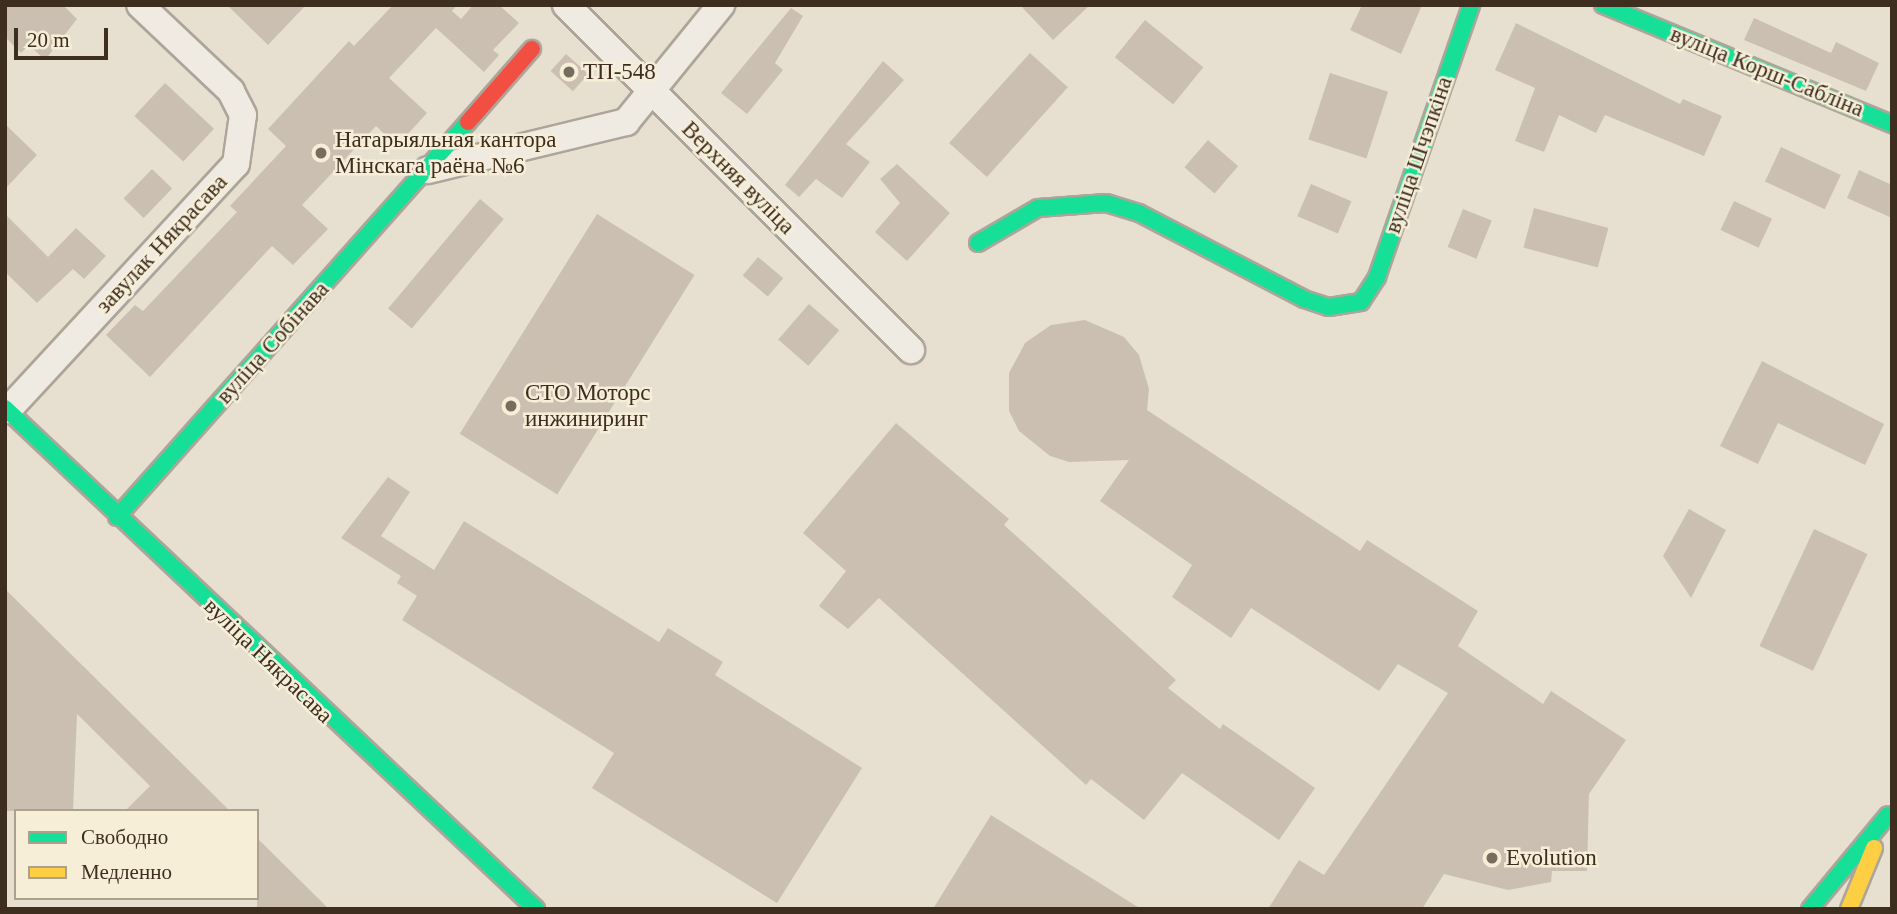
<!DOCTYPE html>
<html>
<head>
<meta charset="utf-8">
<style>
  body { margin:0 }
  #map { position:relative; width:1897px; height:914px; overflow:hidden; background:#e7e0d1; font-family:Georgia,serif }
  div>[style] { position:absolute }
  .building>* { inset:0; background:#cbbfb2; transform-origin:0 0 }
  .roads { filter:drop-shadow(2px 0 #ada599) drop-shadow(-2px 0 #ada599) drop-shadow(0 2px #ada599) drop-shadow(0 -2px #ada599) }
  .street>* { height:26px; margin:-13px; padding:0 13px; transform-origin:13px; border-radius:13px; background:#efebe3 }
  .fast>* { height:16px; margin:-8px; padding:0 8px; transform-origin:8px; border-radius:8px; background:#16e098 }
  .slow>* { height:16px; margin:-8px; padding:0 8px; transform-origin:8px; border-radius:8px; background:#ffcf43 }
  .jam>* { height:16px; margin:-8px; padding:0 8px; transform-origin:8px; border-radius:8px; background:#f24e42 }
  .dots>* { width:19px; height:19px; translate:-50% -50%; box-sizing:border-box; border:4px solid #f7eed8; border-radius:50% }
  span { translate:-50% -50%; white-space:nowrap; text-align:center; line-height:1.15; -webkit-text-stroke:5px #f7eed8; paint-order:stroke }
  .poi-label { font-size:23px; color:#3d2e20 }
  .left { translate:0 -50%; text-align:left }
  .street-label { font-size:23px; color:#3d2e20 }
  .frame { position:absolute; inset:0; border:7px solid #3d2e20; pointer-events:none }
  .legend { position:absolute; left:14px; top:809px; width:245px; height:91px; box-sizing:border-box; background:#f7eed8; border:2px solid #ada18e; margin:0; padding:9px 12px; list-style:none; font-size:21px; color:#3d2e20 }
  .legend li { display:flex; align-items:center; gap:14px; height:35px }
  .legend b { width:35px; border:2px solid #ada18e }
  .scale { position:absolute; left:14px; top:28px; width:94px; height:32px; box-sizing:border-box; border:4px solid #3d2e20; border-top:0; padding-left:9px; font-size:21px; line-height:24px; white-space:nowrap; color:#3d2e20; -webkit-text-stroke:5px #f7eed8; paint-order:stroke }
</style>
</head>
<body>
<div id="map">
  <div class="building">
    <div style="clip-path:polygon(5px 5px,63px 5px,77px 19px,45px 60px,29px 45px,21px 53px,5px 37px)"></div>
    <div style="clip-path:polygon(227px 5px,306px 5px,268px 45px)"></div>
    <div style="clip-path:polygon(393px 5px,457px 5px,452px 11px,461px 19px,473px 5px,499px 5px,519px 23px,493px 50px,499px 55px,484px 72px,436px 28px,389px 78px,427px 113px,397px 146px,376px 126px,302px 205px,328px 229px,293px 265px,272px 246px,150px 377px,106px 335px,135px 305px,143px 311px,237px 212px,230px 206px,286px 146px,268px 129px,349px 41px,354px 46px)"></div>
    <div style="clip-path:polygon(1020px 5px,1090px 5px,1053px 40px)"></div>
    <div style="clip-path:polygon(1362px 5px,1422px 5px,1401px 54px,1350px 30px)"></div>
    <div style="clip-path:polygon(791px 8px,803px 16px,775px 63px,783px 70px,747px 114px,721px 93px)"></div>
    <div style="clip-path:polygon(1754px 18px,1831px 53px,1836px 42px,1879px 63px,1866px 91px,1744px 40px)"></div>
    <div style="left:1145px;top:20px;width:75px;height:48px;rotate:39deg"></div>
    <div style="clip-path:polygon(1516px 23px,1680px 104px,1683px 99px,1722px 116px,1704px 156px,1605px 115px,1596px 133px,1559px 115px,1544px 152px,1515px 141px,1535px 88px,1495px 70px)"></div>
    <div style="left:1030px;top:53px;width:51px;height:121px;rotate:42deg"></div>
    <div style="left:566px;top:54px;width:30px;height:23px;rotate:42deg"></div>
    <div style="clip-path:polygon(883px 61px,904px 80px,846px 144px,870px 162px,842px 198px,816px 179px,799px 197px,785px 185px)"></div>
    <div style="left:1330px;top:73px;width:61px;height:70px;rotate:18deg"></div>
    <div style="left:165px;top:83px;width:67px;height:45px;rotate:43deg"></div>
    <div style="clip-path:polygon(5px 124px,37px 155px,5px 189px)"></div>
    <div style="left:1208px;top:140px;width:40px;height:36px;rotate:41deg"></div>
    <div style="left:1781px;top:147px;width:66px;height:38px;rotate:25deg"></div>
    <div style="clip-path:polygon(897px 164px,950px 213px,907px 261px,875px 232px,900px 203px,880px 179px)"></div>
    <div style="left:152px;top:169px;width:28px;height:41px;rotate:44deg"></div>
    <div style="clip-path:polygon(1859px 170px,1892px 185px,1892px 218px,1847px 198px)"></div>
    <div style="left:1311px;top:184px;width:44px;height:35px;rotate:23deg"></div>
    <div style="left:480px;top:199px;width:31px;height:143px;rotate:40deg"></div>
    <div style="left:1734px;top:201px;width:42px;height:32px;rotate:25deg"></div>
    <div style="left:1534px;top:208px;width:77px;height:41px;rotate:15deg"></div>
    <div style="left:1463px;top:209px;width:31px;height:41px;rotate:22deg"></div>
    <div style="clip-path:polygon(5px 214px,48px 257px,76px 228px,106px 256px,84px 279px,73px 269px,37px 303px,5px 272px)"></div>
    <div style="left:597px;top:214px;width:115px;height:259px;rotate:32deg"></div>
    <div style="left:758px;top:257px;width:33px;height:24px;rotate:40deg"></div>
    <div style="left:809px;top:304px;width:40px;height:47px;rotate:41deg"></div>
    <div style="clip-path:polygon(1085px 320px,1124px 337px,1139px 355px,1149px 389px,1147px 410px,1360px 551px,1367px 540px,1478px 611px,1458px 646px,1543px 704px,1551px 691px,1626px 740px,1589px 794px,1587px 871px,1552px 871px,1551px 882px,1508px 890px,1444px 874px,1422px 909px,1268px 909px,1299px 860px,1324px 875px,1448px 693px,1398px 664px,1379px 691px,1251px 608px,1231px 638px,1172px 597px,1192px 565px,1100px 501px,1129px 460px,1069px 462px,1050px 456px,1019px 431px,1009px 411px,1009px 373px,1025px 343px,1051px 325px)"></div>
    <div style="clip-path:polygon(1762px 361px,1884px 424px,1865px 465px,1778px 423px,1758px 464px,1720px 446px)"></div>
    <div style="clip-path:polygon(896px 423px,1009px 519px,1004px 525px,1176px 680px,1168px 688px,1220px 729px,1223px 724px,1315px 788px,1279px 840px,1182px 773px,1144px 820px,1091px 779px,1086px 785px,879px 598px,848px 629px,819px 606px,846px 571px,803px 533px)"></div>
    <div style="clip-path:polygon(388px 477px,410px 492px,381px 536px,434px 570px,464px 521px,659px 642px,668px 628px,723px 662px,715px 675px,862px 768px,777px 903px,592px 788px,614px 753px,402px 620px,417px 596px,397px 583px,401px 576px,341px 538px)"></div>
    <div style="clip-path:polygon(1689px 509px,1726px 530px,1691px 598px,1663px 556px)"></div>
    <div style="left:1814px;top:529px;width:59px;height:129px;rotate:25deg"></div>
    <div style="clip-path:polygon(5px 589px,230px 811px,125px 811px,150px 786px,77px 714px,73px 811px,5px 811px)"></div>
    <div style="clip-path:polygon(991px 815px,1141px 909px,933px 909px)"></div>
    <div style="clip-path:polygon(257px 838px,329px 909px,257px 909px)"></div>
  </div>
  <div class="roads">
    <div class="street">
      <div style="left:566px;top:5px;width:488px;rotate:45deg"></div>
      <div style="left:428px;top:170px;width:204px;rotate:-13.6deg"></div>
      <div style="left:626px;top:122px;width:151px;rotate:-50.9deg"></div>
      <div style="left:8px;top:410px;width:335px;rotate:-47.2deg"></div>
      <div style="left:236px;top:164px;width:49px;rotate:-81.9deg"></div>
      <div style="left:243px;top:115px;width:27px;rotate:-117deg"></div>
      <div style="left:231px;top:91px;width:125px;rotate:-136.6deg"></div>
    </div>
    <div class="fast">
      <div style="left:1603px;top:5px;width:313px;rotate:22.4deg"></div>
      <div style="left:978px;top:243px;width:69px;rotate:-30.3deg"></div>
      <div style="left:1038px;top:208px;width:68px;rotate:-4.2deg"></div>
      <div style="left:1106px;top:203px;width:34px;rotate:17deg"></div>
      <div style="left:1139px;top:213px;width:186px;rotate:27.5deg"></div>
      <div style="left:1304px;top:299px;width:26px;rotate:18deg"></div>
      <div style="left:1329px;top:307px;width:32px;rotate:-9deg"></div>
      <div style="left:1361px;top:302px;width:30px;rotate:-57deg"></div>
      <div style="left:1377px;top:277px;width:288px;rotate:-70.9deg"></div>
      <div style="left:5px;top:408px;width:730px;rotate:43.33deg"></div>
      <div style="left:117px;top:517px;width:528px;rotate:-48.38deg"></div>
      <div style="left:1810px;top:909px;width:122px;rotate:-50.3deg"></div>
    </div>
    <div class="slow">
      <div style="left:1849px;top:909px;width:66px;rotate:-67.7deg"></div>
    </div>
    <div class="jam">
      <div style="left:468px;top:122px;width:97px;rotate:-48.8deg"></div>
    </div>
  </div>
  <div class="dots">
    <div style="left:569px;top:72px;background:#786c5e"></div>
    <div style="left:321px;top:153px;background:#786c5e"></div>
    <div style="left:511px;top:406px;background:#786c5e"></div>
    <div style="left:1492px;top:858px;background:#786c5e"></div>
  </div>
  <div class="poi-label">
    <span class="left" style="left:583px;top:72px">ТП-548</span>
    <span class="left" style="left:335px;top:153px">Натарыяльная кантора<br>Мінскага раёна №6</span>
    <span class="left" style="left:525px;top:406px">СТО Моторс<br>инжиниринг</span>
    <span class="left" style="left:1506px;top:858px">Evolution</span>
  </div>
  <div class="street-label">
    <span style="left:1767px;top:72px;rotate:22deg">вуліца Корш-Сабліна</span>
    <span style="left:1419px;top:155px;rotate:-71deg">вуліца Шчэпкіна</span>
    <span style="left:738px;top:178px;rotate:45deg">Верхняя вуліца</span>
    <span style="left:162px;top:244px;rotate:-47deg">завулак Някрасава</span>
    <span style="left:273px;top:343px;rotate:-48deg">вуліца Собінава</span>
    <span style="left:268px;top:661px;rotate:44deg">вуліца Някрасава</span>
  </div>
  <div class="frame"></div>
  <ul class="legend">
  <li><b style="height:9px;background:#16e098"></b>Свободно</li>
  <li><b style="height:9px;background:#ffcf43"></b>Медленно</li>
  </ul>
  <div class="scale">20 m</div>
</div>
</body>
</html>
